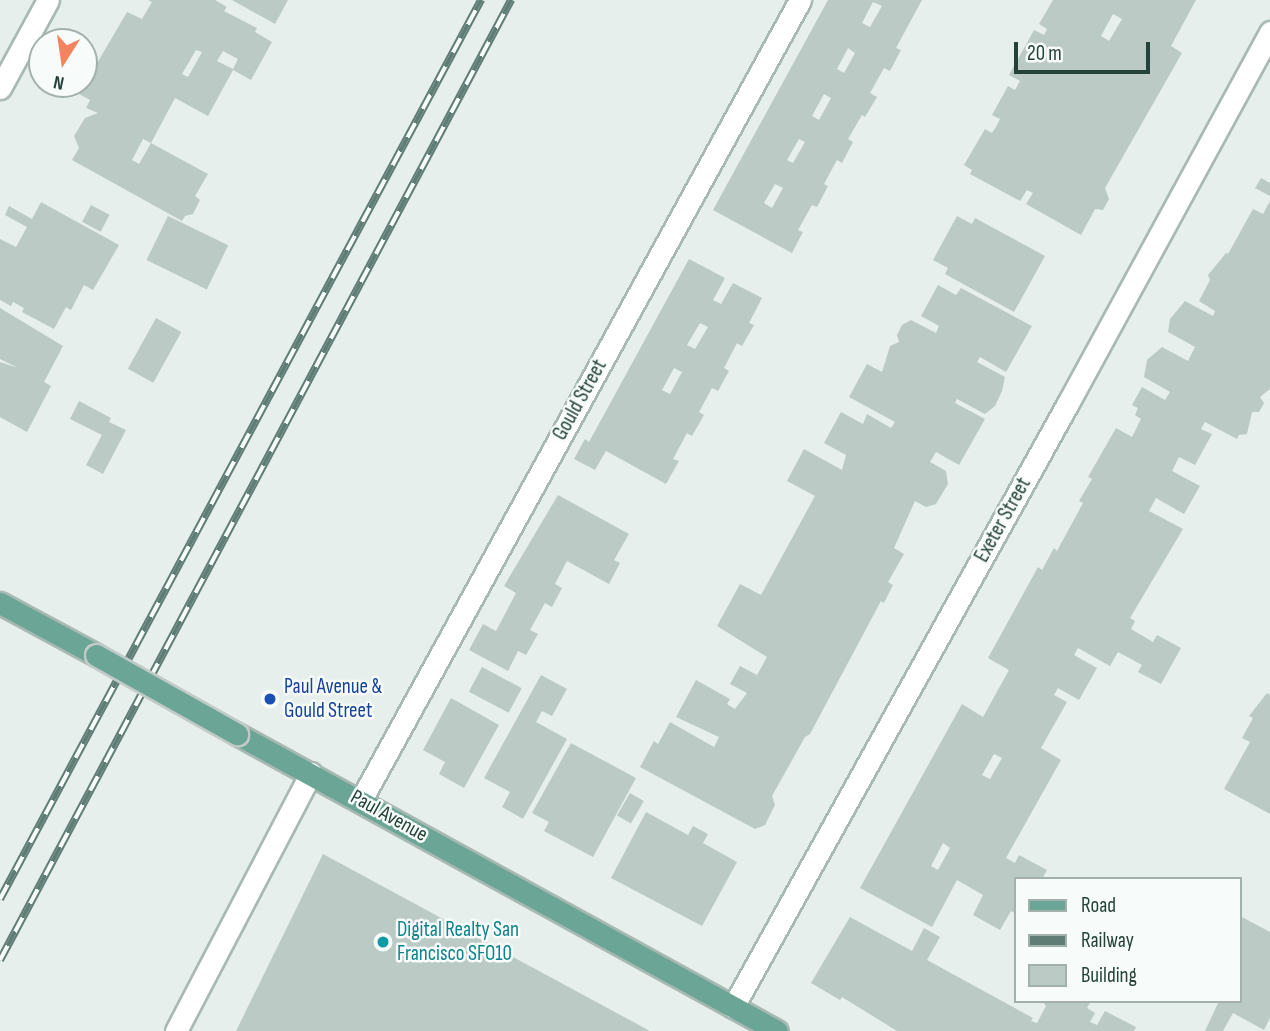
<!DOCTYPE html>
<html>
<head>
<meta charset="utf-8">
<style>
  body { margin:0 }
  #map { position:relative; width:1270px; height:1031px; overflow:hidden; background:#e6efeb; font-family:"Sofia Sans Condensed",sans-serif }
  div>[style] { position:absolute }
  .building>* { inset:0; background:#bbcac4; transform-origin:0 0 }
  .roads { filter:drop-shadow(2px 0 #a8b8b2) drop-shadow(-2px 0 #a8b8b2) drop-shadow(0 2px #a8b8b2) drop-shadow(0 -2px #a8b8b2) }
  .minor>* { height:21px; margin:-10.5px; padding:0 10.5px; transform-origin:10.5px; border-radius:10.5px; background:#fff }
  .major>* { height:21px; margin:-10.5px; padding:0 10.5px; transform-origin:10.5px; border-radius:10.5px; background:#6aa596 }
  .rail>* { height:8px; margin-top:-4px; transform-origin:0; background:repeating-linear-gradient(90deg,#f7fbf9 0 16px,#5f7d75 0 32px); box-sizing:border-box; border-block:2px solid #5f7d75 }
  .bridges { filter:drop-shadow(2px 0 #c2cac8) drop-shadow(-2px 0 #c2cac8) drop-shadow(0 2px #c2cac8) drop-shadow(0 -2px #c2cac8) }
  .major-bridge>* { height:21px; margin:-10.5px; padding:0 10.5px; transform-origin:10.5px; border-radius:10.5px; background:#6aa596 }
  .dots>* { width:19px; height:19px; translate:-50% -50%; box-sizing:border-box; border:4px solid #f7fbf9; border-radius:50% }
  span { translate:-50% -50%; white-space:nowrap; text-align:center; line-height:1.15; -webkit-text-stroke:5px #f7fbf9; paint-order:stroke }
  .street-label { font-size:21px; color:#24423a }
  .transit-label { font-size:21px; color:#164399 }
  .left { translate:0 -50%; text-align:left }
  .culture-label { font-size:21px; color:#0d838f }
  .legend { position:absolute; left:1014px; top:877px; width:228px; height:126px; box-sizing:border-box; background:#f7fbf9; border:2px solid #a3b1ad; margin:0; padding:9px 12px; list-style:none; font-size:21px; color:#24423a }
  .legend li { display:flex; align-items:center; gap:14px; height:35px }
  .legend b { width:35px; border:2px solid #a3b1ad }
  .north { position:absolute; left:28px; top:28px; width:70px; height:70px; box-sizing:border-box; background:#f7fbf9; border:2px solid #a3b1ad; border-radius:50%; rotate:192deg; font-size:19px; font-weight:700; line-height:28px; text-align:center; color:#24423a }
  .north::after { content:''; display:block; margin:auto; width:24px; height:32px; background:#f4845f; clip-path:polygon(50% 0,100% 100%,50% 72%,0 100%) }
  .scale { position:absolute; left:1014px; top:42px; width:136px; height:32px; box-sizing:border-box; border:4px solid #24423a; border-top:0; padding-left:9px; font-size:21px; line-height:24px; white-space:nowrap; color:#24423a; -webkit-text-stroke:5px #f7fbf9; paint-order:stroke }
</style>
</head>
<body>
<div id="map">
  <div class="building">
    <div style="clip-path:polygon(evenodd,148px 0,215px 0,227px 7px,224px 11px,257px 28px,255px 32px,272px 42px,251px 80px,233px 70px,208px 116px,175px 98px,151px 143px,208px 174px,195px 196px,200px 200px,193px 214px,185px 216px,182px 221px,72px 160px,79px 148px,74px 136px,85px 118px,98px 113px,86px 108px,90px 100px,79px 94px,127px 12px,142px 19px,152px 2px,148px 0,196px 50px,202px 52px,188px 77px,182px 74px,196px 50px,148px 0,223px 51px,238px 59px,233px 69px,217px 61px,223px 51px,148px 0,143px 139px,151px 143px,139px 164px,132px 160px,143px 139px)"></div>
    <div style="clip-path:polygon(232px 0,288px 0,275px 24px)"></div>
    <div style="clip-path:polygon(evenodd,828px 0,922px 0,896px 48px,901px 50px,890px 71px,884px 68px,870px 93px,877px 97px,865px 117px,862px 115px,848px 139px,853px 142px,842px 163px,837px 160px,824px 184px,828px 186px,817px 207px,812px 205px,798px 230px,803px 232px,792px 253px,713px 210px,828px 0,873px 2px,882px 6px,870px 27px,862px 23px,873px 2px,828px 0,848px 48px,855px 53px,844px 73px,837px 69px,848px 48px,828px 0,824px 94px,831px 98px,819px 120px,812px 116px,824px 94px,828px 0,799px 139px,805px 142px,793px 163px,787px 160px,799px 139px,828px 0,775px 184px,783px 188px,772px 208px,764px 203px,775px 184px)"></div>
    <div style="clip-path:polygon(evenodd,1053px 0,1196px 0,1171px 46px,1182px 53px,1105px 188px,1109px 199px,1103px 210px,1095px 209px,1081px 235px,1026px 204px,1033px 193px,1027px 190px,1020px 201px,970px 174px,972px 170px,964px 165px,985px 129px,992px 133px,996px 127px,1000px 119px,992px 115px,1008px 86px,1015px 90px,1020px 81px,1009px 75px,1034px 30px,1044px 35px,1047px 29px,1039px 24px,1053px 0,1113px 14px,1122px 19px,1109px 41px,1101px 36px,1113px 14px)"></div>
    <div style="clip-path:polygon(1261px 178px,1270px 183px,1270px 196px,1255px 188px)"></div>
    <div style="clip-path:polygon(evenodd,1270px 201px,1270px 389px,1260px 397px,1264px 403px,1259px 412px,1252px 412px,1247px 434px,1239px 435px,1237px 439px,1205px 422px,1201px 429px,1212px 434px,1195px 465px,1179px 457px,1172px 471px,1200px 486px,1184px 514px,1156px 498px,1149px 511px,1183px 529px,1130px 618px,1135px 621px,1131px 629px,1153px 642px,1157px 635px,1181px 648px,1161px 684px,1138px 672px,1142px 665px,1118px 652px,1110px 666px,1078px 648px,1074px 655px,1097px 668px,1079px 700px,1058px 688px,1054px 695px,1067px 702px,1041px 748px,1061px 760px,1006px 858px,1015px 863px,1019px 855px,1047px 870px,1042px 879px,1016px 879px,1016px 914px,1011px 911px,1000px 930px,973px 915px,983px 895px,957px 880px,932px 927px,860px 888px,962px 704px,983px 717px,1009px 670px,988px 658px,1038px 567px,1042px 570px,1054px 548px,1057px 551px,1083px 503px,1079px 501px,1092px 479px,1088px 477px,1116px 428px,1132px 437px,1141px 419px,1135px 415px,1138px 408px,1132px 405px,1142px 387px,1165px 400px,1170px 392px,1144px 377px,1147px 360px,1162px 347px,1188px 361px,1195px 347px,1168px 332px,1170px 319px,1185px 301px,1213px 316px,1215px 311px,1199px 301px,1210px 280px,1208px 275px,1226px 253px,1228px 254px,1253px 209px,1263px 214px,1270px 201px,994px 754px,1002px 758px,990px 779px,982px 775px,994px 754px,1270px 201px,943px 843px,950px 848px,938px 870px,931px 866px,943px 843px)"></div>
    <div style="clip-path:polygon(41px 202px,119px 245px,93px 290px,84px 285px,71px 310px,66px 307px,54px 329px,22px 312px,24px 308px,13px 302px,11px 306px,0 300px,0 239px,16px 247px,27px 227px,5px 215px,9px 206px,32px 219px)"></div>
    <div style="left:91px;top:205px;width:21px;height:19px;rotate:28deg"></div>
    <div style="left:168px;top:216px;width:67px;height:49px;rotate:26deg"></div>
    <div style="clip-path:polygon(957px 216px,972px 224px,975px 218px,1045px 256px,1014px 312px,945px 274px,948px 268px,933px 260px)"></div>
    <div style="clip-path:polygon(evenodd,689px 259px,725px 278px,713px 300px,721px 304px,733px 283px,762px 298px,749px 323px,754px 325px,742px 346px,737px 343px,724px 368px,729px 371px,718px 391px,712px 388px,699px 412px,704px 415px,692px 436px,687px 433px,673px 459px,679px 461px,666px 484px,606px 451px,595px 470px,574px 459px,585px 439px,589px 442px,689px 259px,700px 323px,708px 327px,695px 349px,687px 345px,700px 323px,689px 259px,674px 368px,682px 372px,670px 394px,662px 390px,674px 368px)"></div>
    <div style="clip-path:polygon(938px 285px,956px 295px,961px 288px,1032px 326px,1006px 372px,980px 357px,977px 362px,1005px 377px,1002px 391px,995px 406px,985px 414px,957px 399px,955px 403px,985px 419px,959px 465px,936px 452px,930px 462px,946px 471px,948px 484px,936px 504px,926px 507px,915px 501px,894px 548px,904px 554px,888px 582px,893px 585px,884px 603px,881px 601px,810px 734px,805px 737px,772px 796px,775px 805px,765px 825px,755px 829px,640px 767px,654px 741px,658px 744px,670px 722px,714px 747px,719px 737px,676px 717px,696px 680px,730px 699px,727px 704px,735px 709px,747px 693px,730px 684px,740px 666px,757px 675px,767px 657px,717px 626px,740px 584px,761px 595px,815px 496px,787px 481px,804px 449px,842px 470px,846px 455px,824px 443px,841px 412px,863px 424px,867px 414px,891px 428px,895px 422px,849px 397px,867px 364px,882px 372px,890px 346px,899px 342px,897px 335px,902px 325px,911px 320px,936px 333px,939px 326px,921px 316px)"></div>
    <div style="clip-path:polygon(0 308px,63px 346px,44px 382px,51px 386px,27px 432px,0 417px,0 362px,18px 368px,0 359px)"></div>
    <div style="left:156px;top:318px;width:29px;height:58px;rotate:29deg"></div>
    <div style="clip-path:polygon(79px 401px,111px 418px,109px 422px,126px 430px,103px 474px,86px 465px,102px 435px,70px 419px)"></div>
    <div style="clip-path:polygon(558px 495px,629px 534px,614px 560px,620px 563px,609px 584px,567px 561px,555px 584px,562px 588px,552px 607px,545px 603px,530px 630px,538px 634px,526px 655px,518px 651px,508px 671px,469px 650px,483px 624px,496px 631px,516px 593px,504px 586px)"></div>
    <div style="left:482px;top:667px;width:45px;height:28px;rotate:28deg"></div>
    <div style="clip-path:polygon(541px 675px,567px 689px,552px 716px,542px 711px,536px 722px,567px 739px,523px 819px,502px 807px,510px 792px,484px 778px)"></div>
    <div style="clip-path:polygon(1267px 693px,1270px 695px,1270px 814px,1224px 789px,1250px 742px,1242px 738px,1253px 718px,1249px 716px)"></div>
    <div style="clip-path:polygon(451px 698px,499px 725px,464px 788px,439px 774px,445px 762px,423px 750px)"></div>
    <div style="clip-path:polygon(571px 743px,636px 778px,593px 857px,544px 831px,549px 822px,532px 813px)"></div>
    <div style="left:630px;top:793px;width:16px;height:26px;rotate:30deg"></div>
    <div style="clip-path:polygon(646px 812px,688px 835px,693px 826px,708px 834px,703px 843px,737px 862px,702px 926px,611px 878px)"></div>
    <div style="clip-path:polygon(323px 854px,650px 1031px,236px 1031px)"></div>
    <div style="clip-path:polygon(1240px 916px,1270px 932px,1270px 1018px,1264px 1030px,1233px 1013px,1223px 1031px,1205px 1031px,1219px 1001px,1240px 1001px)"></div>
    <div style="clip-path:polygon(850px 917px,912px 951px,924px 928px,940px 937px,927px 960px,1033px 1018px,1031px 1021px,1037px 1023px,1046px 1006px,1042px 1001px,1091px 1001px,1087px 1008px,1095px 1013px,1090px 1022px,1097px 1025px,1105px 1011px,1136px 1027px,1134px 1031px,897px 1031px,842px 997px,840px 1000px,811px 983px)"></div>
  </div>
  <div class="roads">
    <div class="minor">
      <div style="left:0;top:88px;width:100px;rotate:-61.4deg"></div>
      <div style="left:361px;top:800px;width:913px;rotate:-61.24deg"></div>
      <div style="left:733px;top:1007px;width:688px;rotate:-60.98deg"></div>
      <div style="left:1067px;top:405px;width:425px;rotate:-61.4deg"></div>
      <div style="left:176px;top:1031px;width:291px;rotate:-62.4deg"></div>
    </div>
    <div class="major">
      <div style="left:0;top:603px;width:109px;rotate:28.4deg"></div>
      <div style="left:237px;top:734px;width:616px;rotate:28.81deg"></div>
    </div>
  </div>
  <div class="rail">
    <div style="left:0;top:899px;width:1020px;rotate:-61.85deg"></div>
    <div style="left:0;top:960px;width:1088px;rotate:-61.97deg"></div>
  </div>
  <div class="bridges">
    <div class="major-bridge">
      <div style="left:96px;top:655px;width:162px;rotate:29.3deg"></div>
    </div>
  </div>
  <div class="dots">
    <div style="left:270px;top:699px;background:#1a4fb4"></div>
    <div style="left:383px;top:942px;background:#0f9aa8"></div>
  </div>
  <div class="street-label">
    <span style="left:580px;top:400px;rotate:-61deg">Gould Street</span>
    <span style="left:1003px;top:520px;rotate:-61deg">Exeter Street</span>
    <span style="left:389px;top:816px;rotate:29deg">Paul Avenue</span>
  </div>
  <div class="transit-label">
    <span class="left" style="left:284px;top:699px">Paul Avenue &amp;<br>Gould Street</span>
  </div>
  <div class="culture-label">
    <span class="left" style="left:397px;top:942px">Digital Realty San<br>Francisco SFO10</span>
  </div>
  <ul class="legend">
  <li><b style="height:9px;background:#6aa596"></b>Road</li>
  <li><b style="height:9px;background:#5f7d75"></b>Railway</li>
  <li><b style="height:19px;background:#bbcac4"></b>Building</li>
  </ul>
  <div class="north">N</div>
  <div class="scale">20 m</div>
</div>
</body>
</html>
